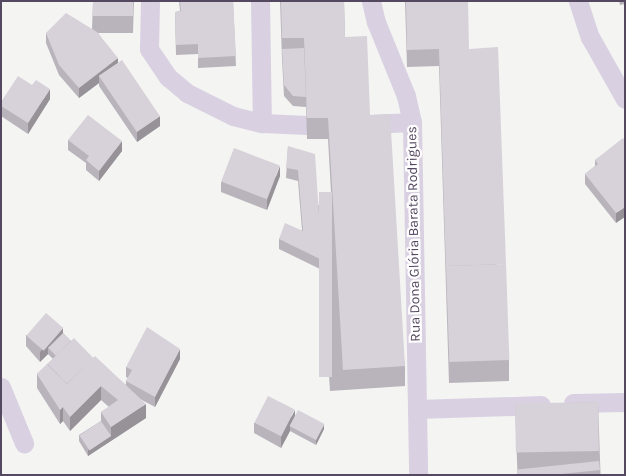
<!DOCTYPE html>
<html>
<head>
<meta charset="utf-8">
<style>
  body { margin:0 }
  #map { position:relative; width:626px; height:476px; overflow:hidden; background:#f4f4f2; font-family:Karla,sans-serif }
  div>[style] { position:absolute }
  .street>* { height:19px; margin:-9.5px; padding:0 9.5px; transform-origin:9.5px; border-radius:9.5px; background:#d9d0e2 }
  .wall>* { inset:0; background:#b9b4bb; transform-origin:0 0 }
  .shaded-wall>* { inset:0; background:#969298 }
  .building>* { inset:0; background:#d7d1d9; transform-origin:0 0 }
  span { translate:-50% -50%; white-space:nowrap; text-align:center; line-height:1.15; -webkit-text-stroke:4.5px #fff; paint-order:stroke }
  .street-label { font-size:14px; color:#554861 }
  .frame { position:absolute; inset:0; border:2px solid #554861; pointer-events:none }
</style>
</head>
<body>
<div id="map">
  <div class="street">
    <div style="left:150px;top:1px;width:48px;rotate:91.2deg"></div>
    <div style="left:149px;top:49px;width:34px;rotate:56deg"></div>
    <div style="left:168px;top:77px;width:25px;rotate:40deg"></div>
    <div style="left:187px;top:93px;width:51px;rotate:26.6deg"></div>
    <div style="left:233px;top:116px;width:30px;rotate:14deg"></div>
    <div style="left:262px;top:123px;width:45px;rotate:2.5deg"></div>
    <div style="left:260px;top:1px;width:122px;rotate:89.1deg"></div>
    <div style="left:371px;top:1px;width:22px;rotate:77deg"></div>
    <div style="left:376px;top:22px;width:80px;rotate:67.9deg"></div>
    <div style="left:406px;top:96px;width:27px;rotate:77deg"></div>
    <div style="left:412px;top:122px;width:353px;rotate:89deg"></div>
    <div style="left:578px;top:1px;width:38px;rotate:72deg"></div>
    <div style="left:590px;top:37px;width:71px;rotate:60.6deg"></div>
    <div style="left:370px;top:124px;width:42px;rotate:-2.7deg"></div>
    <div style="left:1px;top:387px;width:61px;rotate:67.7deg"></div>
    <div style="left:573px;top:403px;width:52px;rotate:-1.1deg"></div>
    <div style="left:417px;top:409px;width:124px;rotate:-1.8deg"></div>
  </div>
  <div class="wall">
    <div style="clip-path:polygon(93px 1px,134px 1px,133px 33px,98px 33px,160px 126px,137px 142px,99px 86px,99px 83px,79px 98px,59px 75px,46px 43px,46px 33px,92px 29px)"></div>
    <div style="clip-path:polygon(179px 1px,233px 1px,236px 66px,198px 68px,198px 54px,176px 55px,175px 12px,180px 11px)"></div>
    <div style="clip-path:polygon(280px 1px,344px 1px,345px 37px,370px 115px,405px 366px,405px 386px,330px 391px,322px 268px,322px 270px,279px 249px,279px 239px,302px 230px,298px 181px,286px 178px,288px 146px,319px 206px,319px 192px,331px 192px,328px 139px,307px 139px,306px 103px,306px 107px,293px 106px,284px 96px,282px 59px)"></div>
    <div style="clip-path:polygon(405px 1px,469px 49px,509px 360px,509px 381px,449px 383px,439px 66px,407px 67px)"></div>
    <div style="clip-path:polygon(619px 1px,625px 1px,625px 4px,620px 5px)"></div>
    <div style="clip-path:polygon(50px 99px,28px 134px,1px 116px,1px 102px)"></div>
    <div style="clip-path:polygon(68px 140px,122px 151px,99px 181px,86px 170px,86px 163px,68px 150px)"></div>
    <div style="clip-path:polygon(625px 141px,616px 223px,585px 184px,585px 174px,595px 166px,595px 160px)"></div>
    <div style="clip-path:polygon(280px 176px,267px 210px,221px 192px,221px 182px)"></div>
    <div style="clip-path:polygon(63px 333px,71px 341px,126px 385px,126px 381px,128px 378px,126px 377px,126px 367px,180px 359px,155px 407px,140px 399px,146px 418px,88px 456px,79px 441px,79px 435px,101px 421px,101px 412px,109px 407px,101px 400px,70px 431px,63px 421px,60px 424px,37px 388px,37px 374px,53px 359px,48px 354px,40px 362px,26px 346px,26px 335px)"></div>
    <div style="left:598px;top:402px;width:73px;height:83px;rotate:88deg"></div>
    <div style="clip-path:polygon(295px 416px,324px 429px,316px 445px,290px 431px,281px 448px,254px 433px,254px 423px)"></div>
  </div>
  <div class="shaded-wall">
    <div style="clip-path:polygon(118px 58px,118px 69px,99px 76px,99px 83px,79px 98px,79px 88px)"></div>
    <div style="clip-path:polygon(50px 89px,50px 99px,28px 134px,28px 123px)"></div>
    <div style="clip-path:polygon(160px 116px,160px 126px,137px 142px,137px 132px)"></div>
    <div style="clip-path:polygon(122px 141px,122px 151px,99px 181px,99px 171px)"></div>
    <div style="clip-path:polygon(280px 166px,280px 176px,267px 210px,267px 200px)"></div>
    <div style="clip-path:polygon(625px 207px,625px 217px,616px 223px,616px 213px)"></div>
    <div style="clip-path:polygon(63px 328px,63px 338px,48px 348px,48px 354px,40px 362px,40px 352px)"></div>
    <div style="clip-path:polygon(180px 349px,180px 359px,155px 407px,155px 397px)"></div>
    <div style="clip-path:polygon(101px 386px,101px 400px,70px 431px,70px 417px)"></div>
    <div style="clip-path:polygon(146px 404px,146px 418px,88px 456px,88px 450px,111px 436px,111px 427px)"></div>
    <div style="clip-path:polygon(63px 407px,63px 421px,60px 424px,60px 410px)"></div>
    <div style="clip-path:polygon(295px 410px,295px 421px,290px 426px,290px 431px,281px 448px,281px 437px)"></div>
    <div style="clip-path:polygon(324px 424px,324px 429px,316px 445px,316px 440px)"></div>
  </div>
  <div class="building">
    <div style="left:93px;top:1px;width:40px;height:15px"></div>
    <div style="clip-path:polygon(180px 1px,233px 1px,236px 56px,198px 58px,198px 44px,176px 45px,175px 12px,181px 11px)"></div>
    <div style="clip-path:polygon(281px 1px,344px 1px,345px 37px,367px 36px,370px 115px,390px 114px,405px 366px,343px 370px,328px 118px,307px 118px,304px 38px,282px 38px)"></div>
    <div style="clip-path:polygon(406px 1px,468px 1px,469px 49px,498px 47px,506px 264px,446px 266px,446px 269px,439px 49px,407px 50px)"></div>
    <div style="clip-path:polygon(66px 13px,97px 32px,118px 58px,79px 88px,59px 65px,46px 33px)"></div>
    <div style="clip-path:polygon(304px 48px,306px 97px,293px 96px,284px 85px,282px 49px)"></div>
    <div style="left:122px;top:60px;width:68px;height:28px;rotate:56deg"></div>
    <div style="clip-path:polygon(18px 76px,32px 85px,36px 80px,50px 89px,28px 123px,1px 106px,1px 102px)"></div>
    <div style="clip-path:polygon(88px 115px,122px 141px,99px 171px,86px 160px,89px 156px,68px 140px)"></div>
    <div style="clip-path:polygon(623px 138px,625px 141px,625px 207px,616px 213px,585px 174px,598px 164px,595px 160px)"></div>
    <div style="clip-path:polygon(288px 146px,315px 154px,322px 260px,279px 239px,285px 223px,303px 231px,298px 170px,286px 168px)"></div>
    <div style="left:234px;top:148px;width:49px;height:36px;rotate:21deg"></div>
    <div style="left:319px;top:192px;width:13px;height:185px"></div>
    <div style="left:506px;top:264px;width:96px;height:60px;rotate:88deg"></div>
    <div style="left:46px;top:313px;width:23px;height:30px;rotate:41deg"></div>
    <div style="clip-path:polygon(147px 327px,180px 349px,155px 397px,126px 381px,132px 370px,126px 367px)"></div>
    <div style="left:63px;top:333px;width:11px;height:21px;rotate:45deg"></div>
    <div style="left:74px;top:338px;width:28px;height:37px;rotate:46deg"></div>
    <div style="clip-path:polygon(95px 356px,146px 404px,111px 427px,101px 412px,118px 400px,101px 386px,70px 417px,63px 407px,60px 410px,37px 374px,47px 364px,67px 384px)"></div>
    <div style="left:268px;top:396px;width:30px;height:30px;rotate:27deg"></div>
    <div style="left:598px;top:402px;width:49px;height:83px;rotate:89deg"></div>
    <div style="left:298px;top:410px;width:30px;height:18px;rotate:28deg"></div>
    <div style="left:101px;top:421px;width:18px;height:26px;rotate:56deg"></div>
    <div style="left:599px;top:461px;width:9px;height:82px;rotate:84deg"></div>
  </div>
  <div class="street-label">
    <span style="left:414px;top:234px;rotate:-91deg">Rua Dona Glória Barata Rodrigues</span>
  </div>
  <div class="frame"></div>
</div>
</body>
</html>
